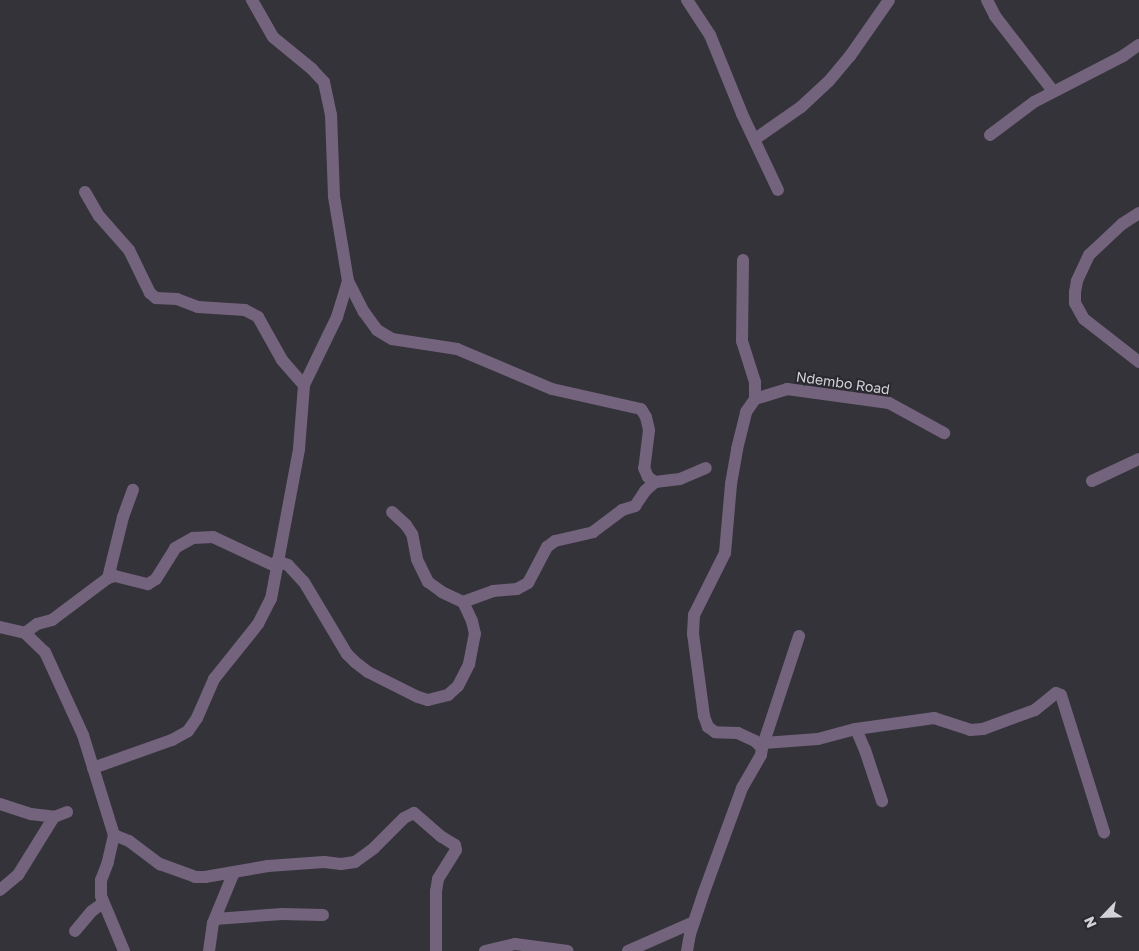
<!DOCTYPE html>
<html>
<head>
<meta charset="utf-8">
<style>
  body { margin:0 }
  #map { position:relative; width:1139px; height:951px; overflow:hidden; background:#34333a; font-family:"Golos Text",sans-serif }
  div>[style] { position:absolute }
  .minor>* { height:12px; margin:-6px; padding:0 6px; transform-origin:6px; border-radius:6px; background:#74637d }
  span { translate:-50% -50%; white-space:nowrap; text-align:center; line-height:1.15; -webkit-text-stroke:4px #2a2930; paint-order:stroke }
  .street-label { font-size:14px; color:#d3d2d7 }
  .north { position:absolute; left:1079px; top:891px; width:50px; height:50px; -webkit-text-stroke:4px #2a2930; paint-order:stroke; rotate:246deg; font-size:14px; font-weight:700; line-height:20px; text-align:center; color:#d3d2d7 }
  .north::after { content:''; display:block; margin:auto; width:18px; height:22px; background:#d3d2d7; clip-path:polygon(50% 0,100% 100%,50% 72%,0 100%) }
</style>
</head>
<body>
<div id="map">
  <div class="minor">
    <div style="left:687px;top:0;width:42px;rotate:56.7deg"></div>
    <div style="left:710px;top:35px;width:85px;rotate:67.9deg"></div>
    <div style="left:742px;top:114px;width:84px;rotate:64.7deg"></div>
    <div style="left:987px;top:0;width:18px;rotate:63deg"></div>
    <div style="left:995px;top:16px;width:95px;rotate:52.3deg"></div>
    <div style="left:990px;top:135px;width:55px;rotate:-36.9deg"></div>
    <div style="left:1034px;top:102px;width:100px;rotate:-27.3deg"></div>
    <div style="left:1123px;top:56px;width:19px;rotate:-35deg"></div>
    <div style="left:755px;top:139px;width:56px;rotate:-34.8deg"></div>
    <div style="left:801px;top:107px;width:38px;rotate:-43deg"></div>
    <div style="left:829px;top:81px;width:33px;rotate:-50deg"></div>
    <div style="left:850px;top:56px;width:68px;rotate:-55.1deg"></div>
    <div style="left:85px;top:192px;width:28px;rotate:60deg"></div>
    <div style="left:99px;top:216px;width:45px;rotate:48.6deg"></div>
    <div style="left:129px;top:250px;width:48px;rotate:64deg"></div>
    <div style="left:150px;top:293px;width:8px;rotate:40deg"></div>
    <div style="left:156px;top:298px;width:21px;rotate:3deg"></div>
    <div style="left:177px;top:299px;width:22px;rotate:21deg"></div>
    <div style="left:198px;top:307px;width:47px;rotate:3.7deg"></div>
    <div style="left:245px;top:310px;width:15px;rotate:28deg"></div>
    <div style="left:258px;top:317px;width:49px;rotate:60.8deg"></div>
    <div style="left:282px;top:360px;width:33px;rotate:49deg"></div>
    <div style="left:1139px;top:213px;width:20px;rotate:147deg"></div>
    <div style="left:1122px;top:224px;width:45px;rotate:136.8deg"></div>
    <div style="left:1089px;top:255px;width:29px;rotate:115deg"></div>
    <div style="left:1077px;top:281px;width:11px;rotate:100deg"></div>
    <div style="left:1075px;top:292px;width:11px;rotate:90deg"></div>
    <div style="left:1075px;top:303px;width:18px;rotate:61deg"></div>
    <div style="left:1084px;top:319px;width:70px;rotate:38deg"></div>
    <div style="left:743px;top:260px;width:81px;rotate:90.7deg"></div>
    <div style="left:742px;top:341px;width:43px;rotate:72.4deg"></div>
    <div style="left:755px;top:382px;width:17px;rotate:90deg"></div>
    <div style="left:348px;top:281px;width:35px;rotate:63deg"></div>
    <div style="left:364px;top:312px;width:22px;rotate:54deg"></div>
    <div style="left:377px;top:330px;width:17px;rotate:31deg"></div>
    <div style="left:392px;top:339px;width:66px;rotate:8.7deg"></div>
    <div style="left:457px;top:349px;width:103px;rotate:22.8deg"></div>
    <div style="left:552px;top:389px;width:91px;rotate:12.7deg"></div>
    <div style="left:641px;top:409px;width:9px;rotate:58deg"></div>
    <div style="left:646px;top:417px;width:13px;rotate:77deg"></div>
    <div style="left:649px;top:430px;width:38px;rotate:97deg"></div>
    <div style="left:644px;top:468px;width:10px;rotate:66deg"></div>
    <div style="left:648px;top:477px;width:9px;rotate:36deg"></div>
    <div style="left:1092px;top:481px;width:52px;rotate:-25.1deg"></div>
    <div style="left:655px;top:482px;width:25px;rotate:-7deg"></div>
    <div style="left:680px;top:479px;width:28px;rotate:-23deg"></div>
    <div style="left:277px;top:561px;width:12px;rotate:20deg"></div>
    <div style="left:288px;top:565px;width:23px;rotate:47deg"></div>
    <div style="left:304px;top:582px;width:84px;rotate:59.2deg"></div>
    <div style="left:347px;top:654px;width:11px;rotate:45deg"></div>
    <div style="left:355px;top:662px;width:16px;rotate:38deg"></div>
    <div style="left:368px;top:672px;width:56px;rotate:26.6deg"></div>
    <div style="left:418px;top:697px;width:10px;rotate:17deg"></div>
    <div style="left:428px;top:700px;width:21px;rotate:-14deg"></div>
    <div style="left:448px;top:695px;width:13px;rotate:-42deg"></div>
    <div style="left:458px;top:686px;width:25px;rotate:-63deg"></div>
    <div style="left:469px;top:664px;width:31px;rotate:-79deg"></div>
    <div style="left:475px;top:634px;width:13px;rotate:-103deg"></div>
    <div style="left:472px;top:621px;width:21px;rotate:-115deg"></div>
    <div style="left:463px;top:602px;width:23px;rotate:-155deg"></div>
    <div style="left:442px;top:592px;width:17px;rotate:-144deg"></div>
    <div style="left:428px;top:582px;width:25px;rotate:-116deg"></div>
    <div style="left:417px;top:559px;width:25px;rotate:-101deg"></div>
    <div style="left:412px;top:534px;width:11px;rotate:-124deg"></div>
    <div style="left:406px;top:525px;width:19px;rotate:-137deg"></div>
    <div style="left:108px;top:578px;width:63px;rotate:-76.2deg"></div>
    <div style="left:123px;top:517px;width:29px;rotate:-70deg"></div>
    <div style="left:463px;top:602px;width:32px;rotate:-20deg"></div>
    <div style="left:493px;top:591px;width:24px;rotate:-5deg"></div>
    <div style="left:517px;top:589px;width:13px;rotate:-29deg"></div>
    <div style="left:528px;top:583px;width:41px;rotate:-62.2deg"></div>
    <div style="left:547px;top:547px;width:10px;rotate:-37deg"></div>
    <div style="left:555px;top:541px;width:39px;rotate:-13deg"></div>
    <div style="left:593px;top:532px;width:36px;rotate:-37deg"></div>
    <div style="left:622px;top:510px;width:14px;rotate:-17deg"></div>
    <div style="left:635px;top:506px;width:18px;rotate:-56deg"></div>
    <div style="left:645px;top:491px;width:13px;rotate:-42deg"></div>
    <div style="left:0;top:627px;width:26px;rotate:13deg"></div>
    <div style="left:25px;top:633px;width:28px;rotate:44deg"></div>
    <div style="left:45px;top:652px;width:91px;rotate:65.4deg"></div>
    <div style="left:83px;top:735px;width:105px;rotate:72.8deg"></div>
    <div style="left:114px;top:835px;width:28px;rotate:103deg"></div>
    <div style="left:108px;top:862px;width:19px;rotate:111deg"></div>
    <div style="left:101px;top:880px;width:16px;rotate:90deg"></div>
    <div style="left:101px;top:896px;width:60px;rotate:67.3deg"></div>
    <div style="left:25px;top:633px;width:15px;rotate:-37deg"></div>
    <div style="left:37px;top:624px;width:16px;rotate:-15deg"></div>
    <div style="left:52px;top:620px;width:70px;rotate:-36.9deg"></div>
    <div style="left:108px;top:578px;width:7px;rotate:-16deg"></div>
    <div style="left:115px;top:576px;width:34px;rotate:14deg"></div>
    <div style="left:148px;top:584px;width:9px;rotate:-32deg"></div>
    <div style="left:156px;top:579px;width:36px;rotate:-58deg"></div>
    <div style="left:175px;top:548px;width:21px;rotate:-29deg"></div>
    <div style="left:193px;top:538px;width:20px;rotate:-3deg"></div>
    <div style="left:213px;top:537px;width:71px;rotate:25.1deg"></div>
    <div style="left:856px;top:729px;width:23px;rotate:67deg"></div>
    <div style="left:865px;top:750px;width:54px;rotate:71.6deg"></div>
    <div style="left:764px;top:743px;width:54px;rotate:-4.2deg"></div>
    <div style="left:818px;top:739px;width:39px;rotate:-15deg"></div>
    <div style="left:856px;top:729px;width:79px;rotate:-8deg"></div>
    <div style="left:934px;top:718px;width:38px;rotate:18deg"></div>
    <div style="left:970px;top:730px;width:13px;rotate:-4deg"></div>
    <div style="left:983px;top:729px;width:55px;rotate:-20.1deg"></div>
    <div style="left:1035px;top:710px;width:27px;rotate:-39deg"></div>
    <div style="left:1056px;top:693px;width:5px;rotate:22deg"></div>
    <div style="left:1061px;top:695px;width:144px;rotate:72.6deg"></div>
    <div style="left:762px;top:748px;width:118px;rotate:-71.7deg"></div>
    <div style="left:93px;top:768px;width:84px;rotate:-19.5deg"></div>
    <div style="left:172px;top:740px;width:18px;rotate:-29deg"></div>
    <div style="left:188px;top:731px;width:16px;rotate:-55deg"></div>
    <div style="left:197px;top:718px;width:43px;rotate:-66.4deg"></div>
    <div style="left:214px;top:679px;width:70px;rotate:-51.3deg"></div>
    <div style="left:258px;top:624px;width:28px;rotate:-63deg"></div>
    <div style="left:271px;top:599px;width:153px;rotate:-79.4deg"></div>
    <div style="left:299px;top:449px;width:64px;rotate:-85.5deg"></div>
    <div style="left:304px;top:385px;width:76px;rotate:-64.1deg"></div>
    <div style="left:337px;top:317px;width:38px;rotate:-73deg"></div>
    <div style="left:348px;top:281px;width:86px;rotate:-99.4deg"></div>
    <div style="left:334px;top:196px;width:81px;rotate:-92.1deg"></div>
    <div style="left:331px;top:115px;width:34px;rotate:-102deg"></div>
    <div style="left:324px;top:82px;width:18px;rotate:-133deg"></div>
    <div style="left:312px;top:69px;width:50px;rotate:-140.6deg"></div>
    <div style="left:273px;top:37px;width:43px;rotate:-119.6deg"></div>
    <div style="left:0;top:804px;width:33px;rotate:18deg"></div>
    <div style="left:31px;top:814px;width:23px;rotate:7deg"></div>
    <div style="left:114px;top:835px;width:16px;rotate:22deg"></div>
    <div style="left:129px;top:841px;width:39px;rotate:37deg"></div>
    <div style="left:160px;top:864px;width:37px;rotate:20deg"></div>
    <div style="left:195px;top:877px;width:10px"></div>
    <div style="left:205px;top:877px;width:64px;rotate:-9.9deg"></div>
    <div style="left:268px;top:866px;width:56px;rotate:-4.1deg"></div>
    <div style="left:324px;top:862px;width:17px;rotate:7deg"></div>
    <div style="left:341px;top:864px;width:14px;rotate:-8deg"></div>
    <div style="left:355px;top:862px;width:24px;rotate:-36deg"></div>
    <div style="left:374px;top:848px;width:42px;rotate:-45deg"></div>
    <div style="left:404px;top:818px;width:11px;rotate:-27deg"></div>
    <div style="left:414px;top:813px;width:37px;rotate:41deg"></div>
    <div style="left:442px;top:837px;width:15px;rotate:32deg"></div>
    <div style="left:455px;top:845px;width:5px;rotate:79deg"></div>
    <div style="left:456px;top:850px;width:34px;rotate:122deg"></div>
    <div style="left:438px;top:879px;width:12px;rotate:99deg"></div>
    <div style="left:436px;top:891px;width:60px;rotate:90deg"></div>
    <div style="left:0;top:890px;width:23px;rotate:-40deg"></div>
    <div style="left:18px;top:875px;width:68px;rotate:-58.2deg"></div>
    <div style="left:54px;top:817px;width:14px;rotate:-21deg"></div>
    <div style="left:215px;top:919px;width:67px;rotate:-4.3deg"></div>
    <div style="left:282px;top:914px;width:41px;rotate:1.4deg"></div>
    <div style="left:75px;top:931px;width:26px;rotate:-50deg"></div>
    <div style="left:92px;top:911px;width:14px;rotate:-36deg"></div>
    <div style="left:209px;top:951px;width:28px;rotate:-82deg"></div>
    <div style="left:213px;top:923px;width:55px;rotate:-67.6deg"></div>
    <div style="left:485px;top:951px;width:31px;rotate:-13deg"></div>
    <div style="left:515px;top:944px;width:53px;rotate:7.5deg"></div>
    <div style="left:628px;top:951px;width:72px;rotate:-23.7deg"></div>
    <div style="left:687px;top:951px;width:17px;rotate:-80deg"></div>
    <div style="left:690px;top:934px;width:44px;rotate:-71.6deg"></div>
    <div style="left:704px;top:892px;width:111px;rotate:-69.9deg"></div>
    <div style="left:742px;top:788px;width:38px;rotate:-60deg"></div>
    <div style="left:761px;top:755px;width:7px;rotate:-82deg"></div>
    <div style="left:762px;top:748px;width:10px;rotate:-135deg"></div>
    <div style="left:755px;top:741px;width:19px;rotate:-155deg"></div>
    <div style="left:738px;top:733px;width:23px;rotate:-178deg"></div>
    <div style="left:715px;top:732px;width:9px;rotate:-144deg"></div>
    <div style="left:708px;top:727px;width:12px;rotate:-110deg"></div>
    <div style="left:704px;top:716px;width:83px;rotate:-97.6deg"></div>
    <div style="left:693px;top:634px;width:19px;rotate:-87deg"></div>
    <div style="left:694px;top:615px;width:69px;rotate:-63.4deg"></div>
    <div style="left:725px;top:553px;width:69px;rotate:-85deg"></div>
    <div style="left:731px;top:484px;width:36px;rotate:-80deg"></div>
    <div style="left:737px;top:449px;width:38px;rotate:-76deg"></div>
    <div style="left:746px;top:412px;width:16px;rotate:-55deg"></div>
    <div style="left:755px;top:399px;width:34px;rotate:-17deg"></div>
    <div style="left:787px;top:389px;width:103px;rotate:7.8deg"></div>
    <div style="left:889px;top:403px;width:63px;rotate:28.6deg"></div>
  </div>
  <div class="street-label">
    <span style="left:843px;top:383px;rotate:8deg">Ndembo Road</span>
  </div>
  <div class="north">N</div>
</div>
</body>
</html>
